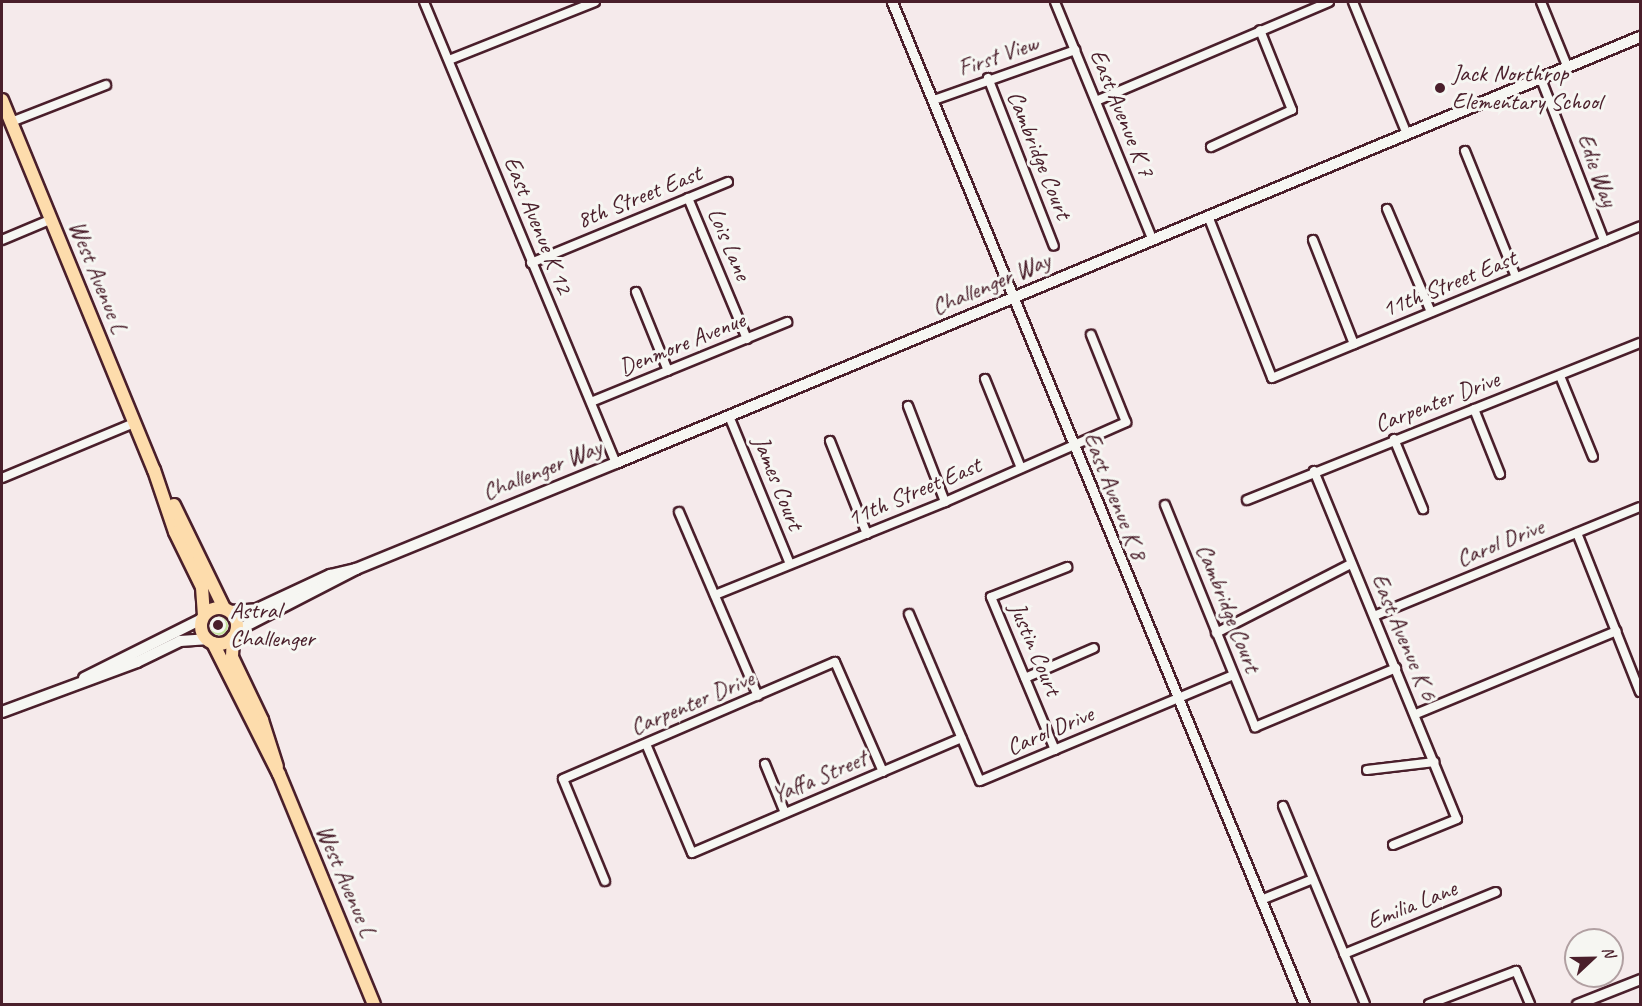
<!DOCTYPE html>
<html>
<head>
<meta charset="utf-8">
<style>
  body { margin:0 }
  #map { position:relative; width:1642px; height:1006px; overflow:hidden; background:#f5eaeb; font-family:Caveat,sans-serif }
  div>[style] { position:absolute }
  .green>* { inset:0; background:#c4e39b }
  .round { border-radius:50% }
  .roads { filter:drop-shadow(2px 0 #4a1f2b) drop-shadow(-2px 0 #4a1f2b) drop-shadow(0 2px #4a1f2b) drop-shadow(0 -2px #4a1f2b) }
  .minor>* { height:8px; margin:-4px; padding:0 4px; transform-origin:4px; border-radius:4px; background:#f6f6f2 }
  .tertiary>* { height:9px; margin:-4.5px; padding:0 4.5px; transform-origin:4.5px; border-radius:4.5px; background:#f6f6f2 }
  .secondary>* { height:10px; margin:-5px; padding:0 5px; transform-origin:5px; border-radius:5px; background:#f6f6f2 }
  .primary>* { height:12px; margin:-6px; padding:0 6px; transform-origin:6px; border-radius:6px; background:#fddcac }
  .primary>.ring { margin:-6px; padding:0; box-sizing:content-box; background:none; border:12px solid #fddcac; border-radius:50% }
  .dots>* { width:16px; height:16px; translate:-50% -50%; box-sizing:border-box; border:3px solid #f6f6f2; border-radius:50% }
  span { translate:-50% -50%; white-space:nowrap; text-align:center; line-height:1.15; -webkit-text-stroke:6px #f6f6f2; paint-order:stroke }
  .street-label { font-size:24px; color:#4a1f2b }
  .poi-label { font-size:24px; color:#4a1f2b }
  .left { translate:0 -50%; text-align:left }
  .frame { position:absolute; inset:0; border:3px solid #4a1f2b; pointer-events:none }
  .north { position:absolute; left:1564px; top:928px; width:60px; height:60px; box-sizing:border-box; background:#f6f6f2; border:2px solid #b1a0a2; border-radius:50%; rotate:68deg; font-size:16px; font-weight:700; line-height:24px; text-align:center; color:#4a1f2b }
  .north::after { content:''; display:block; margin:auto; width:21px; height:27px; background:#4a1f2b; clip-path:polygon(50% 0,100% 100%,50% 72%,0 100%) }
</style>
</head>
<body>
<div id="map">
  <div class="green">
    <div class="round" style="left:210px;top:617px;width:18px;height:18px"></div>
  </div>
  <div class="roads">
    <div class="minor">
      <div style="left:424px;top:2px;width:499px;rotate:67.4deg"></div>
      <div style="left:1055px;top:2px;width:256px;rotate:67.7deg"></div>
      <div style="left:1353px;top:2px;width:143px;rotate:67.8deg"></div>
      <div style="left:1541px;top:2px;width:71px;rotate:67.8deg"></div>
      <div style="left:449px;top:60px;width:157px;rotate:-21.7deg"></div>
      <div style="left:988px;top:78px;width:180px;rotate:68.6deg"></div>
      <div style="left:1541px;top:79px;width:174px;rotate:68.7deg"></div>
      <div style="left:934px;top:100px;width:150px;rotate:-19.5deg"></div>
      <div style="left:1096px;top:101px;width:253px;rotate:-23deg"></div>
      <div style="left:11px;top:122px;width:102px;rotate:-21.3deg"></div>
      <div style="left:1211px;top:147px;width:89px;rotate:-24.6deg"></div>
      <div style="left:1292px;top:110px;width:86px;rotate:-111.8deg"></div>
      <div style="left:1465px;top:151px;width:136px;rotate:68deg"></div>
      <div style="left:688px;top:198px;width:153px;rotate:67.3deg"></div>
      <div style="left:1387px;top:209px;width:112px;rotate:66.9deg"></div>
      <div style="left:1208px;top:216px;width:174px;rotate:68.4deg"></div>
      <div style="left:1272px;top:378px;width:398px;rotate:-22.4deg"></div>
      <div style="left:2px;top:240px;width:54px;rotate:-22.8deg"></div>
      <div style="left:1313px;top:240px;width:112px;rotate:68.5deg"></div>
      <div style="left:531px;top:263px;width:213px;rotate:-22.4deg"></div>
      <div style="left:636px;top:292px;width:85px;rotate:67.9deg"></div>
      <div style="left:1560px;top:376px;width:87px;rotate:67.8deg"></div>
      <div style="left:985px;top:379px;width:96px;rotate:68deg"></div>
      <div style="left:591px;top:402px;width:212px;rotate:-22.2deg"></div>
      <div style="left:908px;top:406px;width:103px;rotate:68.9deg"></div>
      <div style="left:1474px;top:409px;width:70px;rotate:68.2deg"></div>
      <div style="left:729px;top:416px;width:160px;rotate:67.6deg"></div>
      <div style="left:1394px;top:439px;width:76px;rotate:67.5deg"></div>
      <div style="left:830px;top:441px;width:100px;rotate:68.3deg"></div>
      <div style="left:1314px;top:471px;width:376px;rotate:67.7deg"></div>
      <div style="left:1457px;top:819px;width:69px;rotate:157.9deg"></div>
      <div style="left:2px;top:478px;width:143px;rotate:-22.6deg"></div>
      <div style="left:1247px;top:500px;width:423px;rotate:-21.8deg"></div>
      <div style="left:1165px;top:505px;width:240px;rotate:67.9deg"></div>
      <div style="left:1255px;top:727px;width:153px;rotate:-22.7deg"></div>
      <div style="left:679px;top:512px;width:200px;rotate:66.8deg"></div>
      <div style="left:1577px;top:533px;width:171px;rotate:68.4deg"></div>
      <div style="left:715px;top:595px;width:248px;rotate:-22deg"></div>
      <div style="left:945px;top:502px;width:198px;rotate:-23.8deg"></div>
      <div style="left:1126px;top:422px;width:94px;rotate:-111.9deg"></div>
      <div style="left:909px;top:614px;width:181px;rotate:67deg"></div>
      <div style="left:980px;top:781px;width:274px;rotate:-22.7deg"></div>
      <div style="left:1374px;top:616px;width:287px;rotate:-22.3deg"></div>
      <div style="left:1216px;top:633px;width:152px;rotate:-27.1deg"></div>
      <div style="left:1025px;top:678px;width:75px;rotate:-23.5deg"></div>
      <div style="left:1416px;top:714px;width:217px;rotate:-22.5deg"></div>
      <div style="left:646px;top:744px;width:118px;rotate:67.1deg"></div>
      <div style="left:692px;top:853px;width:293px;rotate:-23.1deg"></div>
      <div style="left:1055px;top:750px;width:166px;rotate:-112.7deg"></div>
      <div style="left:991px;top:597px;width:82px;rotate:-21.5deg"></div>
      <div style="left:765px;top:764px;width:53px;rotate:67.8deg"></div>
      <div style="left:1367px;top:770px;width:68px;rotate:-6.7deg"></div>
      <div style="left:1283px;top:806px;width:214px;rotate:67.5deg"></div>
      <div style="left:605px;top:881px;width:110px;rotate:-112.4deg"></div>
      <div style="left:563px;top:779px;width:296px;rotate:-23.3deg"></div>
      <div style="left:835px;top:662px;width:120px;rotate:66.4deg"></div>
      <div style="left:1261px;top:900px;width:56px;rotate:-22deg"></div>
      <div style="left:1344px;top:954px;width:164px;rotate:-22.2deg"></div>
      <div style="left:1429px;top:1004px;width:93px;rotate:-20.8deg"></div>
      <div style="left:1516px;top:971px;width:36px;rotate:67deg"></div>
    </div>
    <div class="tertiary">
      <div style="left:892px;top:2px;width:1083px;rotate:67.65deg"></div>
      <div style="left:1577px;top:1004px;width:68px;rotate:-21.6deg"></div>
    </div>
    <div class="secondary">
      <div style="left:230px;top:611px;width:27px;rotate:-4deg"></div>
      <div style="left:257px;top:609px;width:81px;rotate:-25deg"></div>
      <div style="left:330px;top:575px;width:27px;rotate:-13deg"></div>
      <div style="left:356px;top:569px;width:281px;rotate:-22.2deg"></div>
      <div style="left:616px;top:463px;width:1109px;rotate:-22.59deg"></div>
      <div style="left:236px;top:631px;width:135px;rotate:-27.3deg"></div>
      <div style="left:84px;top:678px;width:132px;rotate:-26.6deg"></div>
      <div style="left:2px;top:712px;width:144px;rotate:-20.3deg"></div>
      <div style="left:137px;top:662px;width:48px;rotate:-26deg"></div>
      <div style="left:180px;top:641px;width:26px;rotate:-4deg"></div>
    </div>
    <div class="primary">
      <div style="left:2px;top:100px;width:400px;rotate:67.7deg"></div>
      <div style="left:154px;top:470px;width:65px;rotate:71.3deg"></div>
      <div style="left:175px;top:532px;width:61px;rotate:63.9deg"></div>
      <div style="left:202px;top:587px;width:27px;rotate:86deg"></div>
      <div style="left:174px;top:505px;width:114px;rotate:64.1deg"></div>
      <div class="ring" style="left:201px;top:608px;width:24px;height:24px"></div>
      <div style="left:233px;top:637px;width:20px;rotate:93deg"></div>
      <div style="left:232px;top:657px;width:70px;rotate:64.5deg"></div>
      <div style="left:262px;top:720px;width:49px;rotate:72.3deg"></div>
      <div style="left:213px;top:643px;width:147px;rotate:63.3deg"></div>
      <div style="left:279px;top:774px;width:249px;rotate:67.6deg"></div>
    </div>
  </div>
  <div class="dots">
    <div style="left:1440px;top:88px;background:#4a1f2b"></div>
    <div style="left:218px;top:625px;background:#4a1f2b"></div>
  </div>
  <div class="street-label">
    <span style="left:998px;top:56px;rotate:-19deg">First View</span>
    <span style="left:1122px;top:113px;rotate:68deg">East Avenue K 7</span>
    <span style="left:1039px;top:155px;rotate:68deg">Cambridge Court</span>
    <span style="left:1597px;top:170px;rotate:69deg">Edie Way</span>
    <span style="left:639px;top:197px;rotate:-22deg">8th Street East</span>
    <span style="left:538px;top:225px;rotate:68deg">East Avenue K 12</span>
    <span style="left:729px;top:244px;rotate:67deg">Lois Lane</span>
    <span style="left:98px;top:277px;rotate:68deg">West Avenue L</span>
    <span style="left:991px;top:284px;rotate:-23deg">Challenger Way</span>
    <span style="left:1449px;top:284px;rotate:-22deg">11th Street East</span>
    <span style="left:682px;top:344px;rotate:-22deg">Denmore Avenue</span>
    <span style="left:1437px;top:402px;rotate:-21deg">Carpenter Drive</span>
    <span style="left:542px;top:470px;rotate:-22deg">Challenger Way</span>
    <span style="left:778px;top:483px;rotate:68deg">James Court</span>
    <span style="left:914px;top:492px;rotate:-23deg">11th Street East</span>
    <span style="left:1115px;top:496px;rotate:68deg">East Avenue K 8</span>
    <span style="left:1500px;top:543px;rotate:-22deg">Carol Drive</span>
    <span style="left:1228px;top:608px;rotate:68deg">Cambridge Court</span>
    <span style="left:1404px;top:637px;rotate:67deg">East Avenue K 6</span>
    <span style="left:1035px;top:649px;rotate:67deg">Justin Court</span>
    <span style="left:692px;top:703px;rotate:-23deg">Carpenter Drive</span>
    <span style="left:1050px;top:731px;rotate:-23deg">Carol Drive</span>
    <span style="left:819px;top:777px;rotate:-23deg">Yaffa Street</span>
    <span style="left:346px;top:881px;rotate:67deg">West Avenue L</span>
    <span style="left:1412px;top:905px;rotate:-22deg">Emilia Lane</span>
  </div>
  <div class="poi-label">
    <span class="left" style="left:1452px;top:88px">Jack Northrop<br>Elementary School</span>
    <span class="left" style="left:230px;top:625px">Astral<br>Challenger</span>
  </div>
  <div class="frame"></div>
  <div class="north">N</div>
</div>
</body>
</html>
